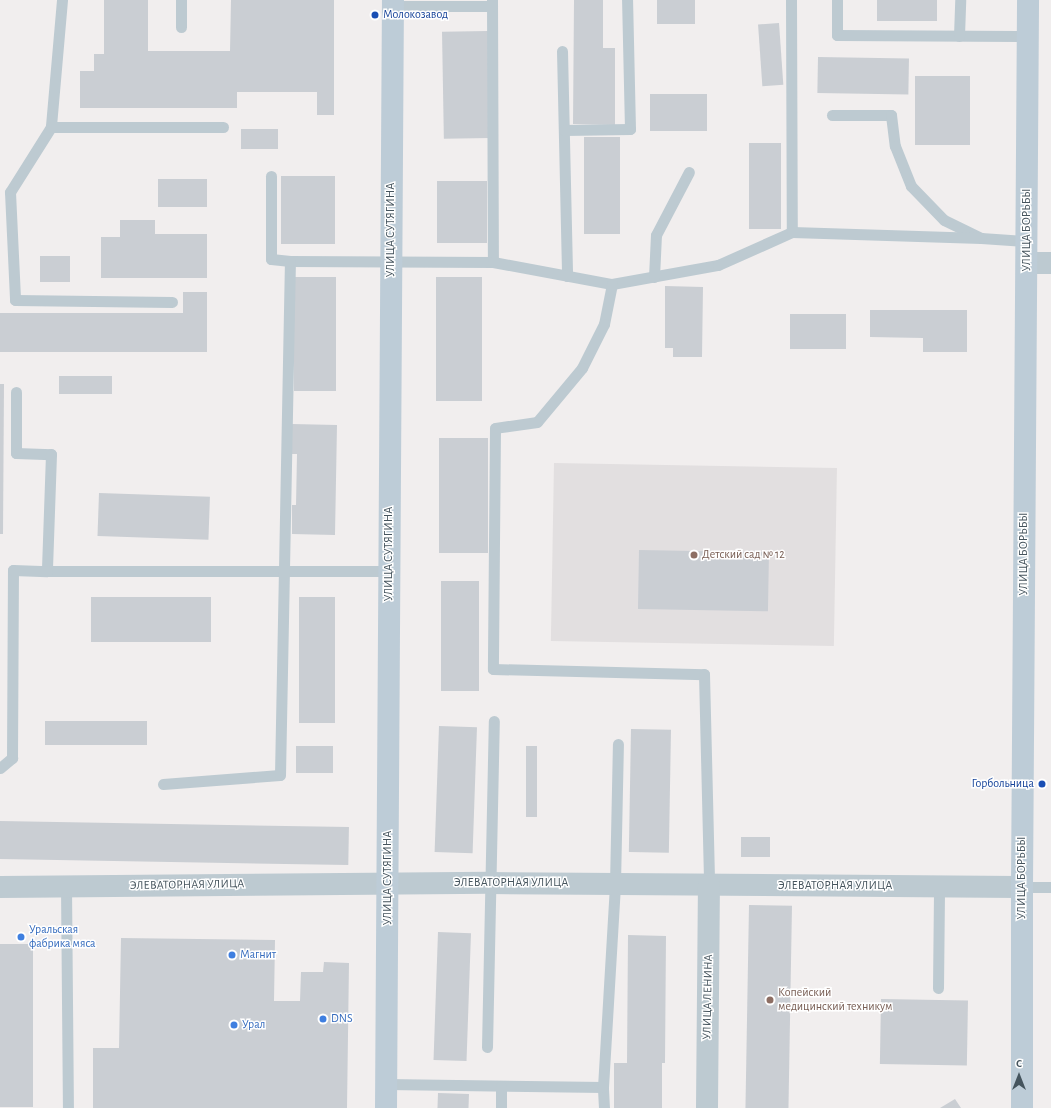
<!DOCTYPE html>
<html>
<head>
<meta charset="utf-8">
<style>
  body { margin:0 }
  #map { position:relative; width:1051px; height:1108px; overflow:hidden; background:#f1eeee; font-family:"Alegreya Sans",sans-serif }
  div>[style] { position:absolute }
  .education>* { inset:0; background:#e2dfe0; transform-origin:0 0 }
  .building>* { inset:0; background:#caced3; transform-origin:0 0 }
  .lane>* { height:11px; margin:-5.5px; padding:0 5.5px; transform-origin:5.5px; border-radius:5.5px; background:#bdcad1 }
  .street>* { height:22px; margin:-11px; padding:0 11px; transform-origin:11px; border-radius:11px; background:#bdcad1 }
  .secondary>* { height:22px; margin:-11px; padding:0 11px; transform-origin:11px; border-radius:11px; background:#bdccd7 }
  .dots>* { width:11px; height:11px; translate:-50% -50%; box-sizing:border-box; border:2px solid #fff; border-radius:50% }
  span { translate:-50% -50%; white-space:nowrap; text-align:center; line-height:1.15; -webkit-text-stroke:3px #fff; paint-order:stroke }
  .transit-label { font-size:12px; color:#164399 }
  .left { translate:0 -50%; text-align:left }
  .right { translate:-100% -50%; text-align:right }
  .street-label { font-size:12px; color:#45545d }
  .education-label { font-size:12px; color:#785e54 }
  .shop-label { font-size:12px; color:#366cbe }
  .north { position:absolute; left:999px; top:1056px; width:40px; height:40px; -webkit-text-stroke:3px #fff; paint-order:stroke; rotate:0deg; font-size:11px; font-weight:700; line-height:16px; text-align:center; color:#45545d }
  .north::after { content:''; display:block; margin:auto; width:14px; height:18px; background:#45545d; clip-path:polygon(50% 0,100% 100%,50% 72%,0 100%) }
</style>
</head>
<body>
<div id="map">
  <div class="education">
    <div style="left:554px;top:463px;width:283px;height:178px;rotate:1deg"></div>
  </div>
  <div class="building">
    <div style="clip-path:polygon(104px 0,148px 0,148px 51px,230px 51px,231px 0,334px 0,334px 115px,317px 115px,317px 92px,237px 92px,237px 108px,80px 108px,80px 71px,94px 71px,94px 54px,104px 54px)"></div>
    <div style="clip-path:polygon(574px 0,603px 0,603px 48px,615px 48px,615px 125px,573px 124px)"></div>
    <div style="left:657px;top:0;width:38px;height:24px"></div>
    <div style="left:877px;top:0;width:60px;height:21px"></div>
    <div style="left:779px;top:23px;width:62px;height:21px;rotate:86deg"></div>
    <div style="left:488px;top:31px;width:107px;height:46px;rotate:89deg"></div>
    <div style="left:818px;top:57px;width:91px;height:36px;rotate:1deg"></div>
    <div style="left:915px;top:76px;width:55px;height:69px"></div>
    <div style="left:650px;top:94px;width:57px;height:37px"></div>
    <div style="left:241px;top:129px;width:37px;height:20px"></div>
    <div style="left:584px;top:137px;width:36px;height:97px"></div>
    <div style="left:749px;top:143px;width:32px;height:86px"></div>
    <div style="left:281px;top:176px;width:54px;height:68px"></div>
    <div style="left:158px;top:179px;width:49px;height:28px"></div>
    <div style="left:437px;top:181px;width:50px;height:62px"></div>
    <div style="clip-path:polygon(120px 220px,155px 220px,155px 234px,207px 234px,207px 278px,101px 278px,101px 237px,120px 237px)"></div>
    <div style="left:40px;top:256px;width:30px;height:26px"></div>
    <div style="left:294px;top:277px;width:42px;height:114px"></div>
    <div style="left:436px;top:277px;width:46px;height:124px"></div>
    <div style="clip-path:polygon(665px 286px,703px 287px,702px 357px,673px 357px,673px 348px,665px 348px)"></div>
    <div style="clip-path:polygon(183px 292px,207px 292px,207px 352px,0 352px,0 313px,183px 313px)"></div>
    <div style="clip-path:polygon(870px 310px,967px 310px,967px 352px,923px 352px,923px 338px,870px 337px)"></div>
    <div style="left:790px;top:314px;width:56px;height:35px"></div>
    <div style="left:59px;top:376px;width:53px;height:18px"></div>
    <div style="clip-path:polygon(0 384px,4px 384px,3px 534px,0 534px)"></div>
    <div style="clip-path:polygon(292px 424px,337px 425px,335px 535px,292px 534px,292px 505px,296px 505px,297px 454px,291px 454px)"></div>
    <div style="left:488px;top:438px;width:115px;height:49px;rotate:90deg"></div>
    <div style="left:99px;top:493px;width:111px;height:43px;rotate:2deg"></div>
    <div style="left:639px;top:550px;width:130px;height:59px;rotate:1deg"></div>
    <div style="left:441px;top:581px;width:38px;height:110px"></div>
    <div style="left:91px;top:597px;width:120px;height:45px"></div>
    <div style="left:299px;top:597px;width:36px;height:126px"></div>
    <div style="left:147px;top:721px;width:24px;height:102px;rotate:90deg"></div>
    <div style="left:439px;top:726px;width:38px;height:126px;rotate:2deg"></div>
    <div style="left:631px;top:729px;width:40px;height:123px;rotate:1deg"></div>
    <div style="left:296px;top:746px;width:37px;height:27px"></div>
    <div style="left:526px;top:746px;width:11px;height:71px"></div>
    <div style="left:0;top:821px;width:349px;height:38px;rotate:1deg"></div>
    <div style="left:741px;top:837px;width:29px;height:20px"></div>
    <div style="left:749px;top:905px;width:43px;height:203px;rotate:1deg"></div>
    <div style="left:438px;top:932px;width:33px;height:128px;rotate:2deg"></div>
    <div style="clip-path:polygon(628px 935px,666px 936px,665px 1063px,662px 1063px,662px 1108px,614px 1108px,614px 1063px,627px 1063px)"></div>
    <div style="clip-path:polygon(121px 938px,275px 940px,274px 1001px,300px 1001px,301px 972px,323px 972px,324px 962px,349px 963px,347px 1108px,93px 1108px,93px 1048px,119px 1048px)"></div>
    <div style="left:0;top:944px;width:33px;height:163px"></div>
    <div style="left:881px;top:999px;width:87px;height:65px;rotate:1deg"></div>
    <div style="left:438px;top:1093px;width:31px;height:15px;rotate:2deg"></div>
    <div style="clip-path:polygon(955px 1099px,961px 1108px,940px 1108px)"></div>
  </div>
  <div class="lane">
    <div style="left:62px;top:0;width:127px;rotate:95deg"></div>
    <div style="left:51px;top:127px;width:77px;rotate:122.2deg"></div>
    <div style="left:10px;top:192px;width:108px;rotate:87.3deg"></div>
    <div style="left:15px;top:300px;width:157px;rotate:0.7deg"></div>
    <div style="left:181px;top:0;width:27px;rotate:90deg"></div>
    <div style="left:492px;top:0;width:262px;rotate:89.8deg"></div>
    <div style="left:791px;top:0;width:232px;rotate:89.8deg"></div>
    <div style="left:837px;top:0;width:35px;rotate:90deg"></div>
    <div style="left:837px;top:35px;width:191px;rotate:0.3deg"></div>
    <div style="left:393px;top:6px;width:99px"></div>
    <div style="left:959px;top:36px;width:36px;rotate:-88deg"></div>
    <div style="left:562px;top:51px;width:225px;rotate:88.7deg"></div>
    <div style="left:832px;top:115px;width:59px"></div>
    <div style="left:891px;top:115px;width:31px;rotate:83deg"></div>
    <div style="left:895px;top:146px;width:43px;rotate:68.2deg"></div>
    <div style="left:911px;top:186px;width:47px;rotate:45.9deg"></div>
    <div style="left:944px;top:220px;width:41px;rotate:25.9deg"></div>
    <div style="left:981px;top:238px;width:45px;rotate:3.8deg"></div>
    <div style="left:51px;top:127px;width:172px"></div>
    <div style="left:564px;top:130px;width:66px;rotate:-0.9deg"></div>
    <div style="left:630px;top:129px;width:129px;rotate:-91.3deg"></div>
    <div style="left:290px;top:261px;width:203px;rotate:0.3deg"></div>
    <div style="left:493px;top:262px;width:121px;rotate:10.5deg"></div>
    <div style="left:612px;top:284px;width:108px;rotate:-10.2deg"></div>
    <div style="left:718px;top:265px;width:81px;rotate:-24deg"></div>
    <div style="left:792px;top:232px;width:189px;rotate:1.8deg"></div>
    <div style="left:654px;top:277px;width:42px;rotate:-87.3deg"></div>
    <div style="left:656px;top:235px;width:71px;rotate:-62.4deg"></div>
    <div style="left:612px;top:284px;width:41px;rotate:101.3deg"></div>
    <div style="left:604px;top:324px;width:49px;rotate:116.6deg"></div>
    <div style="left:582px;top:368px;width:70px;rotate:129.8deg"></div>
    <div style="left:537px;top:422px;width:42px;rotate:171.9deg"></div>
    <div style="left:495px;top:428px;width:241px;rotate:90.5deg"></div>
    <div style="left:493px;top:669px;width:211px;rotate:1.4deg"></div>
    <div style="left:704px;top:674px;width:212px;rotate:88.6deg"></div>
    <div style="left:16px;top:392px;width:61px;rotate:90deg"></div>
    <div style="left:16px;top:453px;width:35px;rotate:2deg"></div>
    <div style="left:51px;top:454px;width:117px;rotate:92deg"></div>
    <div style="left:47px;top:571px;width:342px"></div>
    <div style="left:0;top:768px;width:16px;rotate:-40deg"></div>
    <div style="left:12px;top:758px;width:188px;rotate:-89.7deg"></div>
    <div style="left:13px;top:570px;width:34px;rotate:2deg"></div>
    <div style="left:163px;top:784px;width:117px;rotate:-4.4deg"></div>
    <div style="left:280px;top:775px;width:514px;rotate:-88.89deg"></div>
    <div style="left:290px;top:261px;width:19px;rotate:-174deg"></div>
    <div style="left:271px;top:259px;width:83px;rotate:-90deg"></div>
    <div style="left:66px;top:886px;width:222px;rotate:89.5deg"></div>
    <div style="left:1022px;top:887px;width:29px"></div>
    <div style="left:938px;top:988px;width:101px;rotate:-89.4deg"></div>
    <div style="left:487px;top:1047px;width:326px;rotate:-88.8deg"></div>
    <div style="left:386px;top:1084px;width:217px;rotate:0.8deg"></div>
    <div style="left:501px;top:1108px;width:22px;rotate:-90deg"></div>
    <div style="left:604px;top:1108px;width:21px;rotate:-93deg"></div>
    <div style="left:603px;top:1087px;width:203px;rotate:-86.6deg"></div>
    <div style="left:615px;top:884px;width:140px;rotate:-88.8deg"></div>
  </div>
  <div class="street">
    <div style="left:1027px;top:263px;width:24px"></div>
    <div style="left:0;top:887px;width:490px;rotate:-0.5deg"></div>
    <div style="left:490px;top:883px;width:532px;rotate:0.43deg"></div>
    <div style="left:707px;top:1108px;width:222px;rotate:-89.5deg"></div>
  </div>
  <div class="secondary">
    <div style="left:386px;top:1108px;width:1108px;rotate:-89.64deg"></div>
    <div style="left:1022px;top:1108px;width:221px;rotate:-90deg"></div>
    <div style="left:1022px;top:887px;width:887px;rotate:-89.61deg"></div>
  </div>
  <div class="dots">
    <div style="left:375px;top:15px;background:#1a4fb4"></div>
    <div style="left:694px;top:555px;background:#8d6e63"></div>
    <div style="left:1042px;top:784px;background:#1a4fb4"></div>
    <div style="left:21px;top:937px;background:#3f7fe0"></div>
    <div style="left:232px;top:955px;background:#3f7fe0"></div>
    <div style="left:770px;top:1000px;background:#8d6e63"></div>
    <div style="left:323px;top:1019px;background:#3f7fe0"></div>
    <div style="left:234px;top:1025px;background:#3f7fe0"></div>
  </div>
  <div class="transit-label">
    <span class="left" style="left:383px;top:15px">Молокозавод</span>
    <span class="right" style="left:1034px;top:784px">Горбольница</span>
  </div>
  <div class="street-label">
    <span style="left:391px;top:230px;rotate:-90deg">УЛИЦА СУТЯГИНА</span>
    <span style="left:1027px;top:230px;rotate:-90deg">УЛИЦА БОРЬБЫ</span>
    <span style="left:389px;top:554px;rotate:-90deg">УЛИЦА СУТЯГИНА</span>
    <span style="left:1024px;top:554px;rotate:-90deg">УЛИЦА БОРЬБЫ</span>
    <span style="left:388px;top:878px;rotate:-90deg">УЛИЦА СУТЯГИНА</span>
    <span style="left:1022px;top:878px;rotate:-90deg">УЛИЦА БОРЬБЫ</span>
    <span style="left:511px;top:883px">ЭЛЕВАТОРНАЯ УЛИЦА</span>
    <span style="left:187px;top:885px;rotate:-1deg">ЭЛЕВАТОРНАЯ УЛИЦА</span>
    <span style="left:835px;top:886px">ЭЛЕВАТОРНАЯ УЛИЦА</span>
    <span style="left:708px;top:997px;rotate:-89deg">УЛИЦА ЛЕНИНА</span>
  </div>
  <div class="education-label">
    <span class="left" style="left:702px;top:555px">Детский сад № 12</span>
    <span class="left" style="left:778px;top:1000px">Копейский<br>медицинский техникум</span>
  </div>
  <div class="shop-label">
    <span class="left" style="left:29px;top:937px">Уральская<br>фабрика мяса</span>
    <span class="left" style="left:240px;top:955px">Магнит</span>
    <span class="left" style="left:331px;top:1019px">DNS</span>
    <span class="left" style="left:242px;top:1025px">Урал</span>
  </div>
  <div class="north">С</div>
</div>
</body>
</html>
